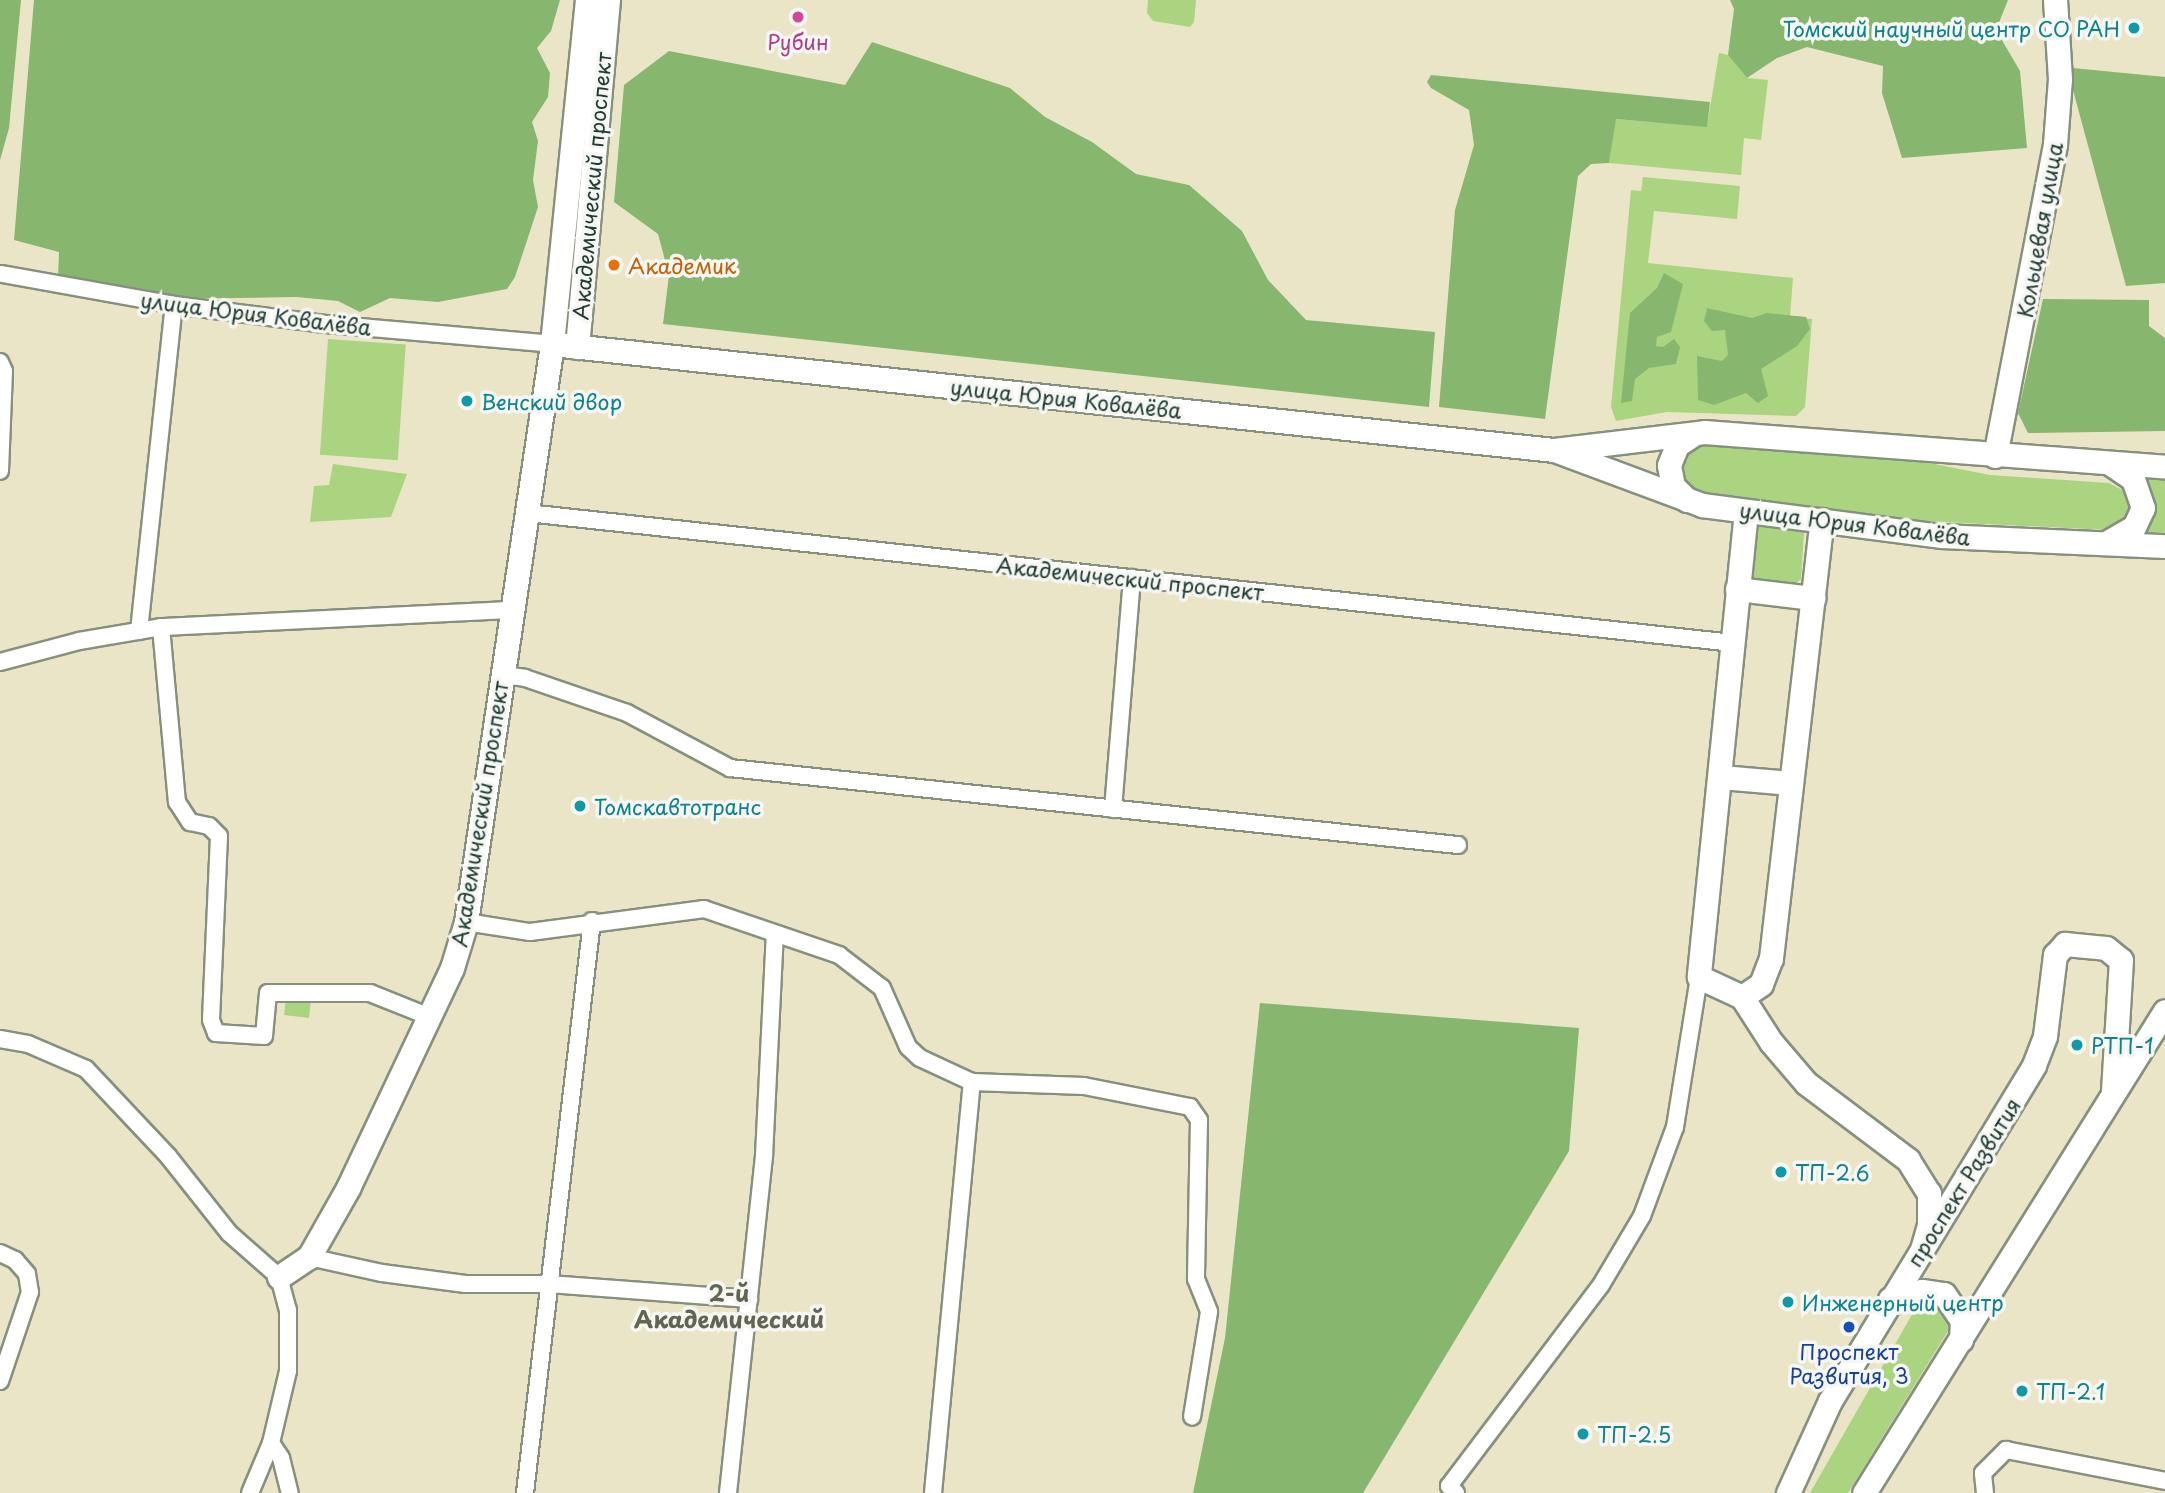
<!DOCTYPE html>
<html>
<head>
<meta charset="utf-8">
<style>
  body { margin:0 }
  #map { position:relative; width:2165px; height:1493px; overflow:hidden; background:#ebe5c8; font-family:"Playpen Sans",sans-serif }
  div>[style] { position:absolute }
  .green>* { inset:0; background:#aad480; transform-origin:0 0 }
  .forest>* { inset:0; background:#87b66e }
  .roads { filter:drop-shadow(2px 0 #85917e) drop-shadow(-2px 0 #85917e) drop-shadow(0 2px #85917e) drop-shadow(0 -2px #85917e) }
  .street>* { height:16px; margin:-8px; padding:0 8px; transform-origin:8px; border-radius:8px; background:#fff }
  .secondary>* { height:23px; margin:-11.5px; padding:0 11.5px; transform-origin:11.5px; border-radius:11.5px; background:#fff }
  .dots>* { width:19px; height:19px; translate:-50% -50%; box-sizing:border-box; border:4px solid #f6f6f2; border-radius:50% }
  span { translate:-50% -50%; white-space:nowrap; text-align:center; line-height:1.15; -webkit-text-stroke:7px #f6f6f2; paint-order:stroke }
  .culture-label { font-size:21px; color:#0d838f }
  .right { translate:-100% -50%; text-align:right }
  .left { translate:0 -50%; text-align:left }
  .hotel-label { font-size:21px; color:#b23c85 }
  .street-label { font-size:21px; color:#1f3d34 }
  .food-label { font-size:21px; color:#c56008 }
  .transit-label { font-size:21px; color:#164399 }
  .neighbourhood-label { font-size:23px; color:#606653; font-weight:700 }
</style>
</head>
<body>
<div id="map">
  <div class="green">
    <div style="clip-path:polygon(1148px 0,1196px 0,1194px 22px,1190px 27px,1153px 21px,1147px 13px)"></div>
    <div style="clip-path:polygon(1719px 53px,1728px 55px,1747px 78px,1768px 80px,1761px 140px,1744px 138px,1741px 175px,1609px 163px,1615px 119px,1707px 126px)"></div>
    <div style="clip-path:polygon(1643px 177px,1740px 186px,1737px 219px,1654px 211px,1648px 263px,1793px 278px,1790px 317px,1812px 319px,1805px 407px,1796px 416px,1667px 412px,1616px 421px,1611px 407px,1631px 190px,1641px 191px)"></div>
    <div style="left:328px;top:339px;width:78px;height:116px;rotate:4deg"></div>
    <div style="clip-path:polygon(1702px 442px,1743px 442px,1919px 461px,1990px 475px,2109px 483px,2128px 493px,2132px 508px,2127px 522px,2107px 530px,1922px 521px,1695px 493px,1683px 482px,1681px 465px,1687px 451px)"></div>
    <div style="clip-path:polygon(333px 464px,407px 474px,391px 517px,310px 522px,314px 486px,329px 485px)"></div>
    <div style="clip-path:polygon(2165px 478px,2165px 540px,2141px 537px,2153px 507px,2146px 479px)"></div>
    <div style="clip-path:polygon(1758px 523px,1804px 532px,1801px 579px,1792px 587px,1754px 585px,1743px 569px,1753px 525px)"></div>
    <div style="left:286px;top:999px;width:25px;height:16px;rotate:7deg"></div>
    <div style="clip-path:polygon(1933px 1302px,1942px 1304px,1951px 1317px,1948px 1331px,1848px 1493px,1810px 1493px,1918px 1304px)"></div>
  </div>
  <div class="forest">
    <div style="clip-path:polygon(0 0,21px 0,9px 128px,0 160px)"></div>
    <div style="clip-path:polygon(34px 0,560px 0,551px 31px,537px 48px,550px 73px,548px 97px,532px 122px,538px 141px,533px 180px,538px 207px,515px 277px,507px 289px,438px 302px,390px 298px,360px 312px,338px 301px,297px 297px,169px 299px,58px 278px,59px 252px,14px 240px)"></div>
    <div style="clip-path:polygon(1730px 0,2008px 0,1996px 30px,2020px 71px,2027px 148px,1902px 158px,1882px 93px,1883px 66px,1807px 47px,1777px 58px,1747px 78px,1728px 55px,1734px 9px)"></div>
    <div style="clip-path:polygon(872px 42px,1010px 88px,1045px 117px,1092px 142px,1136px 174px,1189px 185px,1242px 231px,1268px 280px,1306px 320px,1435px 332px,1429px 407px,663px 324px,669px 275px,658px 234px,614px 202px,624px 85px,669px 51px,845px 85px)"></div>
    <div style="clip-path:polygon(2073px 68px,2165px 77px,2165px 283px,2126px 286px,2070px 79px)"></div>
    <div style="clip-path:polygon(1431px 75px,1710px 102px,1707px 127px,1616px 119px,1609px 163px,1591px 164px,1578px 176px,1545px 419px,1439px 407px,1455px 210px,1474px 145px,1469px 110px,1431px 88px,1427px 82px)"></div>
    <div style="clip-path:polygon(1664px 273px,1683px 284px,1671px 332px,1657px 337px,1656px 346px,1663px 347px,1674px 339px,1680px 347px,1676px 364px,1649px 368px,1635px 379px,1632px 401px,1621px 403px,1630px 313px,1657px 288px)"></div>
    <div style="clip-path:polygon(2043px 299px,2149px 300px,2149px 326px,2165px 338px,2165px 431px,2028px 433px,2018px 413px)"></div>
    <div style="clip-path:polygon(1707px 308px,1752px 318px,1767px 313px,1806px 317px,1810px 329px,1797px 346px,1761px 369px,1768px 396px,1758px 403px,1746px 393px,1714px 405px,1698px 400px,1697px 356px,1722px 361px,1728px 355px,1725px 330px,1712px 331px,1704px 321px)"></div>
    <div style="clip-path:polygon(1260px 1003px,1579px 1028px,1569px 1151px,1363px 1493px,1193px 1493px,1225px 1338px)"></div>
  </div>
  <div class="roads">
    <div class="street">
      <div style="left:2px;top:274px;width:175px;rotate:10.2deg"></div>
      <div style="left:174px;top:305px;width:152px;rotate:7.2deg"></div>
      <div style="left:325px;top:324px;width:228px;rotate:5deg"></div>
      <div style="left:0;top:362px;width:10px;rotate:66deg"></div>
      <div style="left:4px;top:371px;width:100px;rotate:92.3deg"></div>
      <div style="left:527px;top:513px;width:1213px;rotate:6.15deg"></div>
      <div style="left:161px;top:627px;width:176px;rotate:84.8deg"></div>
      <div style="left:177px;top:802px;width:24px;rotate:57deg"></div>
      <div style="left:190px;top:822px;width:19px;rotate:12deg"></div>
      <div style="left:209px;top:826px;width:14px;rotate:45deg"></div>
      <div style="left:219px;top:836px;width:184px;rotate:92.5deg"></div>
      <div style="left:211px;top:1020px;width:14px;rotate:69deg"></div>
      <div style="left:216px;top:1033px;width:48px;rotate:3.6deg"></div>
      <div style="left:264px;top:1036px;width:43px;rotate:-84.7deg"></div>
      <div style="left:268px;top:993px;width:102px"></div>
      <div style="left:370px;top:993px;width:65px;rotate:21.8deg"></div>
      <div style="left:139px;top:631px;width:328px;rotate:-83.9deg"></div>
      <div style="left:0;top:662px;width:82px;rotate:-14.9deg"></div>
      <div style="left:79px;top:641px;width:83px;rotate:-9.7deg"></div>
      <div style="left:161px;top:627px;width:351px;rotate:-2.8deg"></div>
      <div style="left:502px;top:675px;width:23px;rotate:7deg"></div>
      <div style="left:525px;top:678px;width:108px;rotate:18.9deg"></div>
      <div style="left:627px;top:713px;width:117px;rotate:28.1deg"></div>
      <div style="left:730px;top:768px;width:732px;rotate:6.04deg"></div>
      <div style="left:1113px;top:809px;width:232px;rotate:-85.3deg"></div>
      <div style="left:466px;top:922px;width:65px;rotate:8.9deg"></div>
      <div style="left:530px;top:932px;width:176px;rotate:-7.5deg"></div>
      <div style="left:704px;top:909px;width:143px;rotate:18.8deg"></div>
      <div style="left:839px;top:955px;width:54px;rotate:37.5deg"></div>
      <div style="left:882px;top:988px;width:64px;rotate:66.2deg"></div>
      <div style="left:908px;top:1047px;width:16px;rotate:43deg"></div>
      <div style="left:920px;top:1058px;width:57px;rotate:24.8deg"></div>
      <div style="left:972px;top:1082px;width:112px;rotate:2deg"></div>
      <div style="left:1084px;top:1086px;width:108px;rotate:11.2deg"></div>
      <div style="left:1190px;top:1107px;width:16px;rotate:55deg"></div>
      <div style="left:1199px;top:1120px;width:159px;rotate:91.1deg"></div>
      <div style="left:1196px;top:1279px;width:35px;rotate:68deg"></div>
      <div style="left:1209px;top:1312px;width:106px;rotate:99.2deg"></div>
      <div style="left:0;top:1039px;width:28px;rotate:10deg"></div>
      <div style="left:28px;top:1044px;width:63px;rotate:23.3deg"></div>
      <div style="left:86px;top:1069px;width:120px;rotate:46.7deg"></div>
      <div style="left:168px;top:1156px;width:98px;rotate:51.6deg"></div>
      <div style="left:229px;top:1233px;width:67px;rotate:41.3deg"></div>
      <div style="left:279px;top:1277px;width:34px;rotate:75deg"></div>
      <div style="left:288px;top:1310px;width:61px;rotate:90deg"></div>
      <div style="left:288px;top:1371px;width:74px;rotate:103.3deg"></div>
      <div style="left:271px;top:1443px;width:54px;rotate:112.8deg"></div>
      <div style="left:0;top:1253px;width:17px;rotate:25deg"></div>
      <div style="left:15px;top:1260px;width:18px;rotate:49deg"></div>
      <div style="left:27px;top:1274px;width:18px;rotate:81deg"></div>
      <div style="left:30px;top:1292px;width:94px;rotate:108.6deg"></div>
      <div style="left:309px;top:1257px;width:75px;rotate:12.4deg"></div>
      <div style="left:382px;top:1273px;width:84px;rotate:7.5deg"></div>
      <div style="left:465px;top:1284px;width:84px"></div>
      <div style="left:549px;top:1284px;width:201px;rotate:4.3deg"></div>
      <div style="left:271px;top:1443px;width:18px;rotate:56deg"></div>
      <div style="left:281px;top:1458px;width:36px;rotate:76deg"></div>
      <div style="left:525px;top:1493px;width:576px;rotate:-83.32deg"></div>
      <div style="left:728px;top:1493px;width:339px;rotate:-83.9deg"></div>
      <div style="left:764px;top:1156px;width:222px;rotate:-87.2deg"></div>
      <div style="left:933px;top:1493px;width:413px;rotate:-84.6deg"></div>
      <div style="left:1456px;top:1493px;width:10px;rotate:-135deg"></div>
      <div style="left:1449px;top:1486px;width:252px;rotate:-52.9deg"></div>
      <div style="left:1601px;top:1285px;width:80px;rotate:-59.3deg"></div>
      <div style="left:1642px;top:1216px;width:95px;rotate:-69.7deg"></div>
      <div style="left:1675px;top:1127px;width:152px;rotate:-80.9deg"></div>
      <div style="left:1985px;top:1493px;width:20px;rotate:-96deg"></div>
      <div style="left:1983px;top:1473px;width:33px;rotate:-45deg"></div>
      <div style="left:2006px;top:1450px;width:162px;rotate:11deg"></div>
    </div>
    <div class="secondary">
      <div style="left:552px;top:344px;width:1008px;rotate:6.04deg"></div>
      <div style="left:1554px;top:450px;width:151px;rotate:-6.8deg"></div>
      <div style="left:1704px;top:432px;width:462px;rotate:4.3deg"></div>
      <div style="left:577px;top:347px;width:348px;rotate:-84.9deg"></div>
      <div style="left:1557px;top:451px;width:155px;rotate:20.4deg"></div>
      <div style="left:1702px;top:505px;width:242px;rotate:7.4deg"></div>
      <div style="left:1942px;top:536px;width:223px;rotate:2.6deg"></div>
      <div style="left:1995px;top:456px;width:318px;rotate:-79.1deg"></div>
      <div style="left:2055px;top:144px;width:65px;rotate:-85.6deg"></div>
      <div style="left:2060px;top:79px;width:79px;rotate:-93.6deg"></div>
      <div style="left:1687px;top:500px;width:20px;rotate:-135deg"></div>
      <div style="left:1673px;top:486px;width:21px;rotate:-101deg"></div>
      <div style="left:1669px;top:465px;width:22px;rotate:-68deg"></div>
      <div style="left:1677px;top:445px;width:20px;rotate:-33deg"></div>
      <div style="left:1746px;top:511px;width:468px;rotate:95.8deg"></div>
      <div style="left:1699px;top:977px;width:47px;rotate:24.9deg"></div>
      <div style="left:1742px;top:997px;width:54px;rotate:57.2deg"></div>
      <div style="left:1771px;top:1042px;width:54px;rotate:49.5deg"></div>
      <div style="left:1806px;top:1083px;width:128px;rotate:37deg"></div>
      <div style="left:1908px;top:1160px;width:39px;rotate:58deg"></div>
      <div style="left:1929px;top:1193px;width:32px;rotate:90deg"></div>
      <div style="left:1929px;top:1225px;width:25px;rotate:106deg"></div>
      <div style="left:2106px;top:543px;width:32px;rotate:-30deg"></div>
      <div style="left:2134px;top:527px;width:21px;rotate:-65deg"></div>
      <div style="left:2143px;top:508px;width:31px;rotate:-109deg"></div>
      <div style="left:2133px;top:479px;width:25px;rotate:-146deg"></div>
      <div style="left:1737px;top:589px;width:77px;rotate:6.8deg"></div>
      <div style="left:1721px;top:777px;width:70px;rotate:4.9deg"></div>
      <div style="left:1742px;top:997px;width:23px;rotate:-34deg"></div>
      <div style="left:1761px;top:984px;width:28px;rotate:-69deg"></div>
      <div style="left:1771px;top:958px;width:441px;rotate:-83.4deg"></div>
      <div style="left:279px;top:1277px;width:36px;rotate:-34deg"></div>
      <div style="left:309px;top:1257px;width:79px;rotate:-60.5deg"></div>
      <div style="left:348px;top:1188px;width:243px;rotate:-64.7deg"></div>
      <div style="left:452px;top:968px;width:48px;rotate:-73.1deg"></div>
      <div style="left:466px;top:922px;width:584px;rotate:-81.54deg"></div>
      <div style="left:552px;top:344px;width:346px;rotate:-84.2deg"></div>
      <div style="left:1890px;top:1299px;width:33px;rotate:-14deg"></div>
      <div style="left:1922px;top:1291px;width:22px;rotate:8deg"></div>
      <div style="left:1944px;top:1294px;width:32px;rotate:56deg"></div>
      <div style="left:1962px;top:1321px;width:19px;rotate:93deg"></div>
      <div style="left:1788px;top:1493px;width:101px;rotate:-65.5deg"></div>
      <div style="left:1830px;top:1401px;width:393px;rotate:-58.7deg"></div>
      <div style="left:2034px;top:1065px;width:31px;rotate:-69deg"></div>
      <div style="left:2045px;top:1036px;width:82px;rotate:-83deg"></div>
      <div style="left:2055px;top:955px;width:15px;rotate:-48deg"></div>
      <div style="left:2065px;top:944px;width:41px;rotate:5.6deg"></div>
      <div style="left:2106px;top:948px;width:19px;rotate:39deg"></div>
      <div style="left:2121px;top:960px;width:131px;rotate:93.5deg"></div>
      <div style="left:1864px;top:1493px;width:568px;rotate:-58.02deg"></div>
    </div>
  </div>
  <div class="dots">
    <div style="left:798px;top:17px;background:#d1479c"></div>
    <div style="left:2134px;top:28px;background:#0f9aa8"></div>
    <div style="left:614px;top:265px;background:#e8710a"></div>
    <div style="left:467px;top:401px;background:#0f9aa8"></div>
    <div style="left:580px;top:806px;background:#0f9aa8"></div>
    <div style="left:2077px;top:1045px;background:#0f9aa8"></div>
    <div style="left:1781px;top:1172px;background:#0f9aa8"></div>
    <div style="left:1788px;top:1302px;background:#0f9aa8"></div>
    <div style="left:1849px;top:1327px;background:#1a4fb4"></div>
    <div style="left:2022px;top:1391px;background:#0f9aa8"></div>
    <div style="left:1583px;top:1434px;background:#0f9aa8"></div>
  </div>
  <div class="culture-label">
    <span class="right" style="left:2120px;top:28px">Томский научный центр СО РАН</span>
    <span class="left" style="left:481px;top:401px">Венский двор</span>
    <span class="left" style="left:594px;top:806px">Томскавтотранс</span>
    <span class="left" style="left:2091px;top:1045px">РТП-1</span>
    <span class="left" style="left:1795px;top:1172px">ТП-2.6</span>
    <span class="left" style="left:1802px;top:1302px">Инженерный центр</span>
    <span class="left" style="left:2036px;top:1391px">ТП-2.1</span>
    <span class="left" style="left:1597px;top:1434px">ТП-2.5</span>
  </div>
  <div class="hotel-label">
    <span style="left:798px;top:41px">Рубин</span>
  </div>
  <div class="street-label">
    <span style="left:591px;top:186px;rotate:-85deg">Академический проспект</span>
    <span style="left:2039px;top:230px;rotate:-80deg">Кольцевая улица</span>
    <span style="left:256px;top:313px;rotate:7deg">улица Юрия Ковалёва</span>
    <span style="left:1066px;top:398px;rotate:6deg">улица Юрия Ковалёва</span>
    <span style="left:1855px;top:523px;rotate:7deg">улица Юрия Ковалёва</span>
    <span style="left:1130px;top:578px;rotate:6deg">Академический проспект</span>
    <span style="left:479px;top:814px;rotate:-81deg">Академический проспект</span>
    <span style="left:1963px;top:1182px;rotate:-58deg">проспект Развития</span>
  </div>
  <div class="food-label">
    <span class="left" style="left:628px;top:265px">Академик</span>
  </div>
  <div class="transit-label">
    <span style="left:1849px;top:1363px">Проспект<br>Развития, 3</span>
  </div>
  <div class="neighbourhood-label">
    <span style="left:729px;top:1306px">2-й<br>Академический</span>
  </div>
</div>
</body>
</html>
